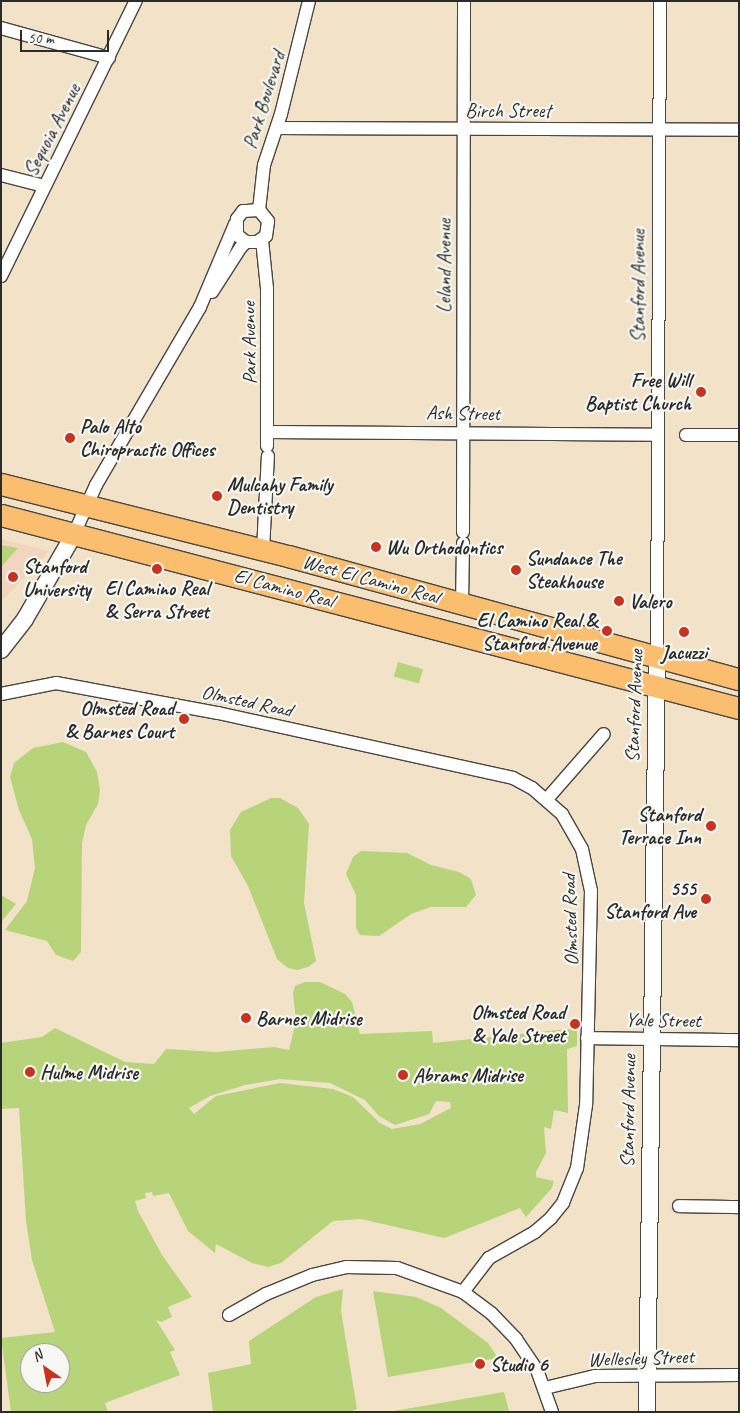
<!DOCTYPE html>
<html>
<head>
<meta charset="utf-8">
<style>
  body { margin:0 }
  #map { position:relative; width:740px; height:1413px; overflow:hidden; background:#f1e2c8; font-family:Caveat,sans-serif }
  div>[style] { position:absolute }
  .built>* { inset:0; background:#f2d5be }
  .green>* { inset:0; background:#b7d47b; transform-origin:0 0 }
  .roads { filter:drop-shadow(1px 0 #494643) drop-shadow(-1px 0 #494643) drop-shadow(0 1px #494643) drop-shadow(0 -1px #494643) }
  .minor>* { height:12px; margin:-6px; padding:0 6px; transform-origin:6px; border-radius:6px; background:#fff }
  .tertiary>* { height:16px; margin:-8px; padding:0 8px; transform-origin:8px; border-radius:8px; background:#fff }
  .primary>* { height:21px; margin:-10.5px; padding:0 10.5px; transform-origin:10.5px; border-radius:10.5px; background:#fbbd6e }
  .dots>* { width:14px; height:14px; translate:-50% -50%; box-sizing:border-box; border:2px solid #f6f6f2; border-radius:50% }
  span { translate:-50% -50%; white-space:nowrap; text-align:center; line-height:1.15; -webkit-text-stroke:4.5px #f6f6f2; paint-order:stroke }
  .street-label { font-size:20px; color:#2b2b2b }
  .poi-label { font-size:20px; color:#2b2b2b; font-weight:700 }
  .right { translate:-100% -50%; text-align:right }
  .left { translate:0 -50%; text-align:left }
  .frame { position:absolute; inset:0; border:2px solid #2b2b2b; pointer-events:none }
  .north { position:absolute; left:20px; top:1343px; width:50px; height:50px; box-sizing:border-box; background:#f6f6f2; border:1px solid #a5a5a2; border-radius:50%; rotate:327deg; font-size:14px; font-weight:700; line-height:20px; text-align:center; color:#2b2b2b }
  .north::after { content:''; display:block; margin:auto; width:18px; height:22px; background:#c8321e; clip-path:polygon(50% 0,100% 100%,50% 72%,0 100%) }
  .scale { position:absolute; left:20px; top:30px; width:89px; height:22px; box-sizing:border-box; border:2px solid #2b2b2b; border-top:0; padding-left:6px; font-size:15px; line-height:18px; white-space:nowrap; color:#2b2b2b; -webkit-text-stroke:4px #f6f6f2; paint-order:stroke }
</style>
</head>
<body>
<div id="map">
  <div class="built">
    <div style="clip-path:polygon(1px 539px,49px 551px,1px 602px)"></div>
  </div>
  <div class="green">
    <div style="clip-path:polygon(1px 545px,18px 548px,1px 567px)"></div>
    <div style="left:398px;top:662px;width:26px;height:15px;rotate:16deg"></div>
    <div style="clip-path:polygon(63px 742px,86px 752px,97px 772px,100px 790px,98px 804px,86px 825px,82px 843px,81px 952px,73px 961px,56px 955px,47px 941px,5px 930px,27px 901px,35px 868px,32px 839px,19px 810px,10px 777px,14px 763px,33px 748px)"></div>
    <div style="clip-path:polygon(271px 798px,280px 798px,298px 808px,309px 824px,304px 903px,316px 961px,308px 967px,297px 970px,288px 968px,277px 959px,248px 886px,231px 856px,230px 830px,241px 812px)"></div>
    <div style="clip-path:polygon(361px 851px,407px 853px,431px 865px,459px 872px,471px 879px,476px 895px,466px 907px,431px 907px,411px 914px,379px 936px,360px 935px,356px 928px,356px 895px,346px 874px,353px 857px)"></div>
    <div style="clip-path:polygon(1px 895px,16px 904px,1px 922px)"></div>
    <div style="clip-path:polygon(evenodd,305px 982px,320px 982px,345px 994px,352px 1002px,360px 1034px,432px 1031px,433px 1043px,577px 1028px,577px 1046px,567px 1049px,568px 1113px,554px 1110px,551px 1129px,544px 1127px,546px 1153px,536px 1172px,536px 1177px,554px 1181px,552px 1188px,526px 1217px,520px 1208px,444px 1238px,361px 1219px,333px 1221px,281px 1263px,268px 1267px,252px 1263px,216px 1244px,215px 1253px,188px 1231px,169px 1193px,153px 1196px,152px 1192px,145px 1193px,146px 1198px,135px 1201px,138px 1211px,162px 1255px,192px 1297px,168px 1307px,172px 1317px,161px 1322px,156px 1320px,175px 1350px,170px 1352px,180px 1375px,105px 1403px,108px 1412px,11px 1412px,1px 1338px,55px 1332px,32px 1260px,26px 1221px,19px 1108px,1px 1109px,1px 1043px,42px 1037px,55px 1028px,125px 1062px,154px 1064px,166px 1049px,216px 1052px,274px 1047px,289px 1050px,296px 1021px,293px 993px,295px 986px,305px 982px,280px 1079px,330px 1083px,365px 1100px,379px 1116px,395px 1125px,429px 1114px,436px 1101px,450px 1102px,451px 1108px,420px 1124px,392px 1129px,380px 1123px,353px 1097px,333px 1089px,280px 1083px,216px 1096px,194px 1114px,189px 1108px,210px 1096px,245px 1085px,280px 1079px,305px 982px,30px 1353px,60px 1353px,60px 1383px,30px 1383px,30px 1353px)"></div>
    <div style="clip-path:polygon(343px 1289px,341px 1311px,357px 1409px,349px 1412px,213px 1412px,208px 1373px,251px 1364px,249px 1341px,316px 1297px)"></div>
    <div style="clip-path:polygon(373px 1291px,416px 1297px,441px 1308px,488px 1343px,498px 1358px,388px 1377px)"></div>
    <div style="clip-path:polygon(504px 1392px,509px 1411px,506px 1412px,388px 1412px)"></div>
  </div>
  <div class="roads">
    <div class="minor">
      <div style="left:1px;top:28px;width:112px;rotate:15.5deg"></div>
      <div style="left:277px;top:128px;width:462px;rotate:0.2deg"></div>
      <div style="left:1px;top:175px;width:44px;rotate:14.3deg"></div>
      <div style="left:259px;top:210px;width:45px;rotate:-83.7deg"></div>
      <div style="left:264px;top:165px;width:54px;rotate:-71.6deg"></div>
      <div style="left:281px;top:114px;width:116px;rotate:-76.1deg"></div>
      <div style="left:262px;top:240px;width:48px;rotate:84.1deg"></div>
      <div style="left:267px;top:288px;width:158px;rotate:90deg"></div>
      <div style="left:1px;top:276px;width:306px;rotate:-63.9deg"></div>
      <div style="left:212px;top:292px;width:54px;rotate:-57.2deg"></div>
      <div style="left:241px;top:247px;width:7px;rotate:-45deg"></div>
      <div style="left:246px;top:242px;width:11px"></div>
      <div style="left:257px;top:242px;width:11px;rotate:-34deg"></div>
      <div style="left:266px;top:236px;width:15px;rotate:-82deg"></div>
      <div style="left:268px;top:221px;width:14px;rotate:-129deg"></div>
      <div style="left:259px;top:210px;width:16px;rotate:176deg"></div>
      <div style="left:243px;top:211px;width:10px;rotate:127deg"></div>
      <div style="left:237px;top:219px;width:16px;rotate:90deg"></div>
      <div style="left:237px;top:235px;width:11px;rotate:38deg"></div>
      <div style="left:268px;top:432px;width:390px;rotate:0.4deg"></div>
      <div style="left:686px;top:435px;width:53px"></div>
      <div style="left:463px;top:532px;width:531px;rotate:-89.89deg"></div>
      <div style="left:74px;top:534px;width:54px;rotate:-65.8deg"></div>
      <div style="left:96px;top:485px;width:206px;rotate:-59.7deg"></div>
      <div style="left:200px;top:307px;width:90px;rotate:-67.1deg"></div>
      <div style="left:263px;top:550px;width:94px;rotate:-87deg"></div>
      <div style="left:462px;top:603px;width:60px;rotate:-89deg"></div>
      <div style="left:657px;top:655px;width:654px;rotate:-89.74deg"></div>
      <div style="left:1px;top:694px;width:56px;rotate:-11.3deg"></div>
      <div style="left:56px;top:683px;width:165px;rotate:10.5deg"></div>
      <div style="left:218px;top:713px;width:302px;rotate:12.4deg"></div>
      <div style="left:513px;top:778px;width:21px;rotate:28deg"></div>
      <div style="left:532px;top:788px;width:40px;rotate:41deg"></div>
      <div style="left:562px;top:814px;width:40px;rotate:60.3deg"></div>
      <div style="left:582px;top:849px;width:43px;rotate:77.9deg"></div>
      <div style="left:591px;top:891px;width:214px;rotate:91.3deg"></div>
      <div style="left:586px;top:1105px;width:64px;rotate:98.1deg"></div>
      <div style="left:577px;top:1168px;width:38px;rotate:112deg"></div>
      <div style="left:563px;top:1203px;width:19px;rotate:129deg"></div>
      <div style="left:551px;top:1218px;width:21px;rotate:139deg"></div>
      <div style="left:535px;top:1232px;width:53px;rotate:150.5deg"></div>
      <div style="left:489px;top:1258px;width:43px;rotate:127.4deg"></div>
      <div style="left:547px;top:799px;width:86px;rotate:-48.8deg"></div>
      <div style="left:587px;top:1038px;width:152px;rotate:0.8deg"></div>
      <div style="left:679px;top:1206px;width:60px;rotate:1deg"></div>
      <div style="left:229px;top:1315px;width:43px;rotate:-29.6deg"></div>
      <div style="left:266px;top:1294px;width:50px;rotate:-22.4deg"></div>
      <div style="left:312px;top:1275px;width:35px;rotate:-13deg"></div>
      <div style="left:346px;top:1267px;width:51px;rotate:1.1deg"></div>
      <div style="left:397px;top:1268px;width:70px;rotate:20deg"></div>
      <div style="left:463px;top:1292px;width:36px;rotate:37deg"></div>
      <div style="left:492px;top:1314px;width:35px;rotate:46deg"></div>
      <div style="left:516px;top:1339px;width:37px;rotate:56deg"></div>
      <div style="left:537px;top:1370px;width:45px;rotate:70.3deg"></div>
      <div style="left:545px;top:1388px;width:51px;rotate:-13.5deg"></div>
      <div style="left:595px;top:1376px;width:144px;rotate:-0.4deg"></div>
    </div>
    <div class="tertiary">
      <div style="left:1px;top:650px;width:39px;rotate:-52deg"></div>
      <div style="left:25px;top:619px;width:98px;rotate:-60deg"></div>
      <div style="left:647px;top:1412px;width:757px;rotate:-89.24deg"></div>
    </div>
    <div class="primary">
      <div style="left:1px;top:484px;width:296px;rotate:14.1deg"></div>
      <div style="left:288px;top:556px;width:467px;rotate:15.3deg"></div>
      <div style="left:1px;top:515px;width:763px;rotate:14.66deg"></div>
    </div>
  </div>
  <div class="dots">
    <div style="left:701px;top:392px;background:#c8321e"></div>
    <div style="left:70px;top:438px;background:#c8321e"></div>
    <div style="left:217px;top:496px;background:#c8321e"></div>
    <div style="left:376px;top:547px;background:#c8321e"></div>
    <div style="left:157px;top:569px;background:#c8321e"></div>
    <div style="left:516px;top:570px;background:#c8321e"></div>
    <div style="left:13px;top:577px;background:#c8321e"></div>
    <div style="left:619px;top:601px;background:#c8321e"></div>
    <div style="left:607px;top:631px;background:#c8321e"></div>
    <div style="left:684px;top:632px;background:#c8321e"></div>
    <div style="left:184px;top:719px;background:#c8321e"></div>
    <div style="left:711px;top:826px;background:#c8321e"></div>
    <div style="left:706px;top:899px;background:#c8321e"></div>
    <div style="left:246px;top:1018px;background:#c8321e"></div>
    <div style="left:575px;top:1024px;background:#c8321e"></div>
    <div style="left:30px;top:1072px;background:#c8321e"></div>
    <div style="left:403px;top:1075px;background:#c8321e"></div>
    <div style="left:480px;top:1364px;background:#c8321e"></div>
  </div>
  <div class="street-label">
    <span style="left:264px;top:100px;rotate:-73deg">Park Boulevard</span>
    <span style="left:508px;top:110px">Birch Street</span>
    <span style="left:52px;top:130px;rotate:-63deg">Sequoia Avenue</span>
    <span style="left:444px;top:266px;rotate:-90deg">Leland Avenue</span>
    <span style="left:638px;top:286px;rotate:-90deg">Stanford Avenue</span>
    <span style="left:249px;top:343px;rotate:-91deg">Park Avenue</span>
    <span style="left:463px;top:413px;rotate:1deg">Ash Street</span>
    <span style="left:371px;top:579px;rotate:15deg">West El Camino Real</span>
    <span style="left:284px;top:588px;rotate:15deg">El Camino Real</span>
    <span style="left:247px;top:701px;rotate:12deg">Olmsted Road</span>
    <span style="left:634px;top:706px;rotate:-88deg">Stanford Avenue</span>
    <span style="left:570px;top:920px;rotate:-92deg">Olmsted Road</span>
    <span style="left:663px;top:1020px;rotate:1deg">Yale Street</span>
    <span style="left:628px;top:1111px;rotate:-89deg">Stanford Avenue</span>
    <span style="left:641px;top:1358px;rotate:-2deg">Wellesley Street</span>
  </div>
  <div class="poi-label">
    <span class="right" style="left:691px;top:392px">Free Will<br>Baptist Church</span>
    <span class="left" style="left:80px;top:438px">Palo Alto<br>Chiropractic Offices</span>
    <span class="left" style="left:227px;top:496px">Mulcahy Family<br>Dentistry</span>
    <span class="left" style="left:386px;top:547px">Wu Orthodontics</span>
    <span class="left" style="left:526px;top:570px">Sundance The<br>Steakhouse</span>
    <span class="left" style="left:23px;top:578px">Stanford<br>University</span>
    <span style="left:157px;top:600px">El Camino Real<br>&amp; Serra Street</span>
    <span class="left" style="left:629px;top:601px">Valero</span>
    <span class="right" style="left:597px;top:632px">El Camino Real &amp;<br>Stanford Avenue</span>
    <span style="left:684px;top:652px">Jacuzzi</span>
    <span class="right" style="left:174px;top:720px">Olmsted Road<br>&amp; Barnes Court</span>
    <span class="right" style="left:701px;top:826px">Stanford<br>Terrace Inn</span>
    <span class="right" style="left:696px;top:900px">555<br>Stanford Ave</span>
    <span class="right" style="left:565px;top:1024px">Olmsted Road<br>&amp; Yale Street</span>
    <span class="left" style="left:256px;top:1018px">Barnes Midrise</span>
    <span class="left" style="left:40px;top:1072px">Hulme Midrise</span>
    <span class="left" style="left:413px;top:1075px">Abrams Midrise</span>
    <span class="left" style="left:490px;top:1364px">Studio 6</span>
  </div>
  <div class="frame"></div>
  <div class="north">N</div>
  <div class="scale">50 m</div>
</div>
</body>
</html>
